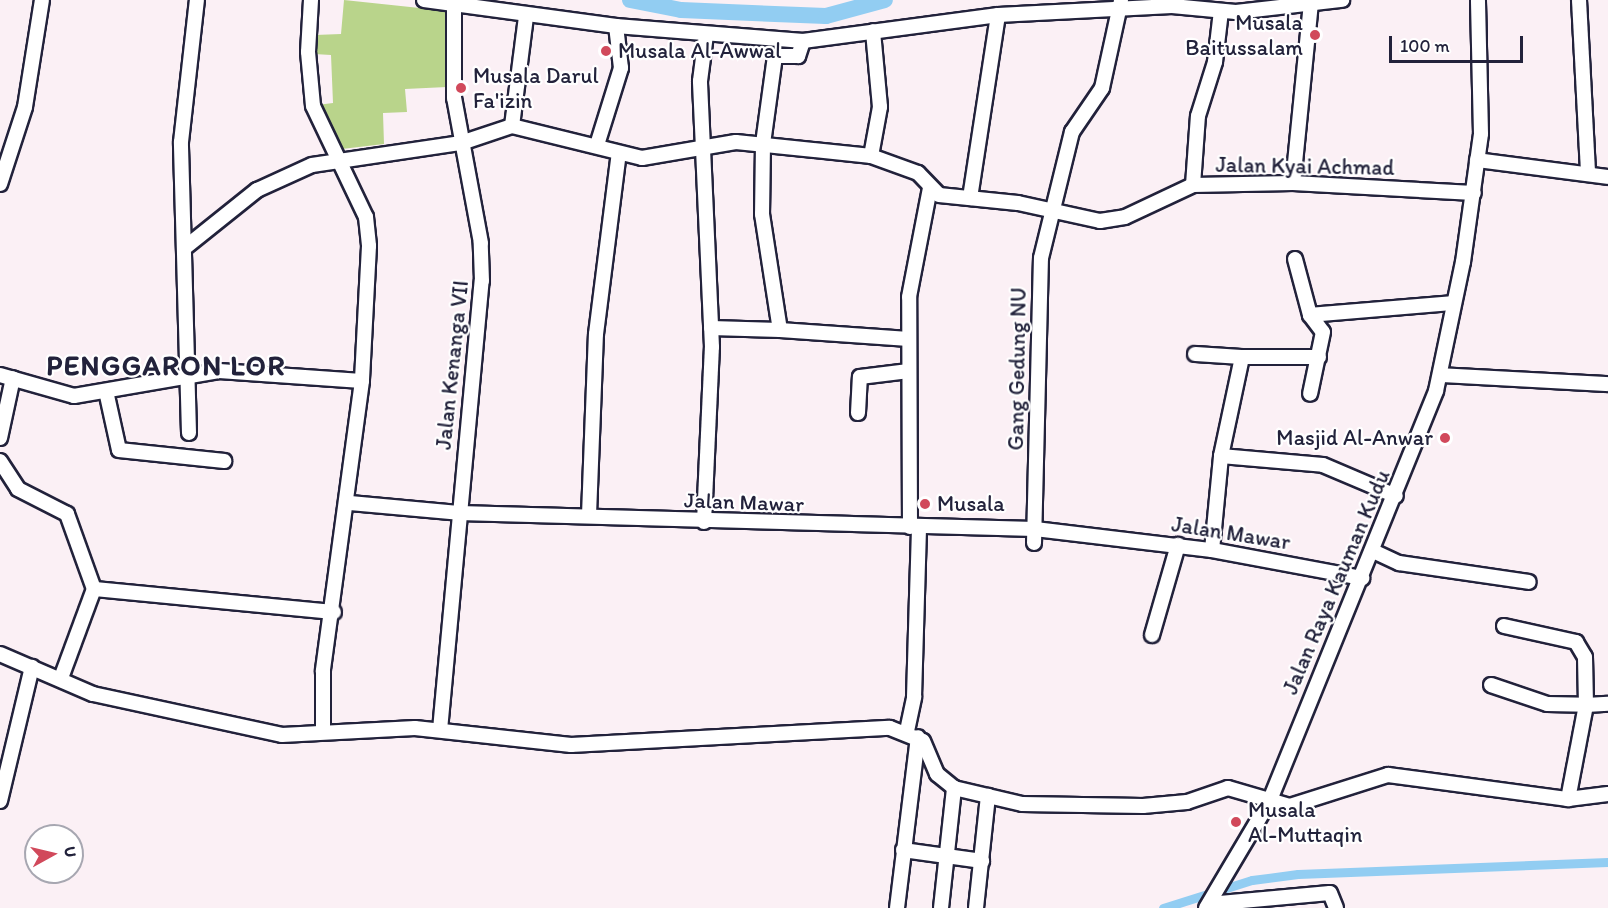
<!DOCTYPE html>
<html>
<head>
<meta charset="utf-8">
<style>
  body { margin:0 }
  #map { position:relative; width:1608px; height:908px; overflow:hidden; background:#fbf0f5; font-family:Itim,sans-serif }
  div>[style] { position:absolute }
  .green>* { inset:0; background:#b9d48b }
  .canal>* { height:9px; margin:-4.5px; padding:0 4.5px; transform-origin:4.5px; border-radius:4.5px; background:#92cdf2 }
  .river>* { height:16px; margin:-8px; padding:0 8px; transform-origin:8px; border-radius:8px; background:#92cdf2 }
  .roads { filter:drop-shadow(2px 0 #22223b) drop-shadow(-2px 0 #22223b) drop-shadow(0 2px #22223b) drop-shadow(0 -2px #22223b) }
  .minor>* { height:14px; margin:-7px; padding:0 7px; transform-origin:7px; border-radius:7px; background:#fff }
  .dots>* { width:16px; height:16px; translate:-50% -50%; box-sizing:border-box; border:3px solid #fff; border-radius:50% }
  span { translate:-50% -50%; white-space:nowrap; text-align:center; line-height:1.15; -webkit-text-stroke:4.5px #fff; paint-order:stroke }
  .poi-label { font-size:22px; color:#22223b }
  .right { translate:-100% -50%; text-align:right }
  .left { translate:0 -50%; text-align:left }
  .street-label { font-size:22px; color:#22223b }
  .district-label { font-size:28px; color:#22223b; font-weight:700; letter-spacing:1.5px }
  .north { position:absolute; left:24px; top:824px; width:60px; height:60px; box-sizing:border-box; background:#fff; border:2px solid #a7a7b1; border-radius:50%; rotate:82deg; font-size:16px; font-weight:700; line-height:24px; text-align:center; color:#22223b }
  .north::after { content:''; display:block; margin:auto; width:21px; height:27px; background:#d1495b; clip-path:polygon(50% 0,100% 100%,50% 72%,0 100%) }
  .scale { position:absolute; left:1389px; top:36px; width:134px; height:27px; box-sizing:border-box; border:3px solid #22223b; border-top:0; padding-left:8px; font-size:18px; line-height:21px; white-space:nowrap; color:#22223b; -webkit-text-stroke:4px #fff; paint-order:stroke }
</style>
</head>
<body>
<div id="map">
  <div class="green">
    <div style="clip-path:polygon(344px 0,448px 11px,447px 87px,405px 89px,407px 112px,383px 113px,384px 144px,342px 149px,317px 105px,333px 103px,331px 55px,314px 54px,315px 35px,341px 34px)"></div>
  </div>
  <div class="canal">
    <div style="left:1163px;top:908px;width:93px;rotate:-17.5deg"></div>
    <div style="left:1252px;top:880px;width:46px;rotate:-7.4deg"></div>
    <div style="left:1298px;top:874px;width:310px;rotate:-2.2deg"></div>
  </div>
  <div class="river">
    <div style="left:630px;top:0;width:52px;rotate:11.1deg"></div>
    <div style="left:681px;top:10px;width:145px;rotate:2.4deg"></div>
    <div style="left:826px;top:16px;width:61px;rotate:-15.2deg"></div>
  </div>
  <div class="roads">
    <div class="minor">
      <div style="left:311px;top:0;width:52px;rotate:93.3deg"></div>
      <div style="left:308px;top:52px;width:54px;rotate:84.7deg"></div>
      <div style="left:313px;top:106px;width:123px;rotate:64.5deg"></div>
      <div style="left:366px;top:217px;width:29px;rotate:84deg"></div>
      <div style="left:369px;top:246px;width:135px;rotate:93deg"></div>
      <div style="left:362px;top:381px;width:293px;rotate:97.7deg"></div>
      <div style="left:323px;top:671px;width:59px;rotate:90deg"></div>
      <div style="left:424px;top:0;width:194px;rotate:7.7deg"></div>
      <div style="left:616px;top:26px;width:188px;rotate:4.6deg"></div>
      <div style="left:803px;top:41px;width:197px;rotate:-7.6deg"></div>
      <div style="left:998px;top:15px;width:174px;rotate:-3deg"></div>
      <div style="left:1172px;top:6px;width:64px;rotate:5.4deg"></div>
      <div style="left:1236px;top:12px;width:107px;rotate:-6.5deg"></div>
      <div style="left:1579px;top:0;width:173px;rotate:87deg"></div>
      <div style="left:803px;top:41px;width:16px;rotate:108deg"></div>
      <div style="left:798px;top:56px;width:23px;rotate:180deg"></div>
      <div style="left:775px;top:56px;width:89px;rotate:97.8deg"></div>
      <div style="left:763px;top:144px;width:70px;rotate:90.8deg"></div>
      <div style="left:762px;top:214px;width:117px;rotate:81.2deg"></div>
      <div style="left:780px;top:330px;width:129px;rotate:4deg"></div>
      <div style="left:512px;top:126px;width:110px;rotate:-82.7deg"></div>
      <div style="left:597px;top:145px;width:81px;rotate:-72.7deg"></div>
      <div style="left:621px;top:68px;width:42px;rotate:-96.8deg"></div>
      <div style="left:871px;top:156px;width:50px;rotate:-79.6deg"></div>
      <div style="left:880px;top:107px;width:76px;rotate:-95.3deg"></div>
      <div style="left:1477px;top:160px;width:132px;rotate:7.4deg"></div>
      <div style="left:1293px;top:183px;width:180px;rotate:-84.3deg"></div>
      <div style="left:0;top:184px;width:81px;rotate:-72deg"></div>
      <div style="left:25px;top:107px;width:108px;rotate:-81deg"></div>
      <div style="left:1193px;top:185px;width:69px;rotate:-85.9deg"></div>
      <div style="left:1198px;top:116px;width:57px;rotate:-72.5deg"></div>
      <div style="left:1215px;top:62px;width:51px;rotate:-83.3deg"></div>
      <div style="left:970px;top:198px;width:185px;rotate:-81.3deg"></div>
      <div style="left:187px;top:246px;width:90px;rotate:-38.7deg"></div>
      <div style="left:257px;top:190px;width:60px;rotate:-24.4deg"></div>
      <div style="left:312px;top:165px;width:151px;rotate:-8.4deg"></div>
      <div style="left:461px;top:143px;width:54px;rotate:-18.4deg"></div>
      <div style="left:512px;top:126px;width:134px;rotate:13.8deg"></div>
      <div style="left:642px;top:158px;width:95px;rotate:-9.7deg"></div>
      <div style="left:736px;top:142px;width:136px;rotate:5.9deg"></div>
      <div style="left:871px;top:156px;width:50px;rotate:19.9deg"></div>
      <div style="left:918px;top:173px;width:30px;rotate:46deg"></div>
      <div style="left:939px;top:195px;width:79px;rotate:5.8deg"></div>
      <div style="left:1018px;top:203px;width:84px;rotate:12.4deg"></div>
      <div style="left:1100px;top:221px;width:25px;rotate:-9deg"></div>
      <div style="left:1125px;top:217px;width:75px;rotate:-25.2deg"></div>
      <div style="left:1193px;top:185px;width:100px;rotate:-1.1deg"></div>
      <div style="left:1293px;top:183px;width:181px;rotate:3.2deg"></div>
      <div style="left:1295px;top:259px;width:58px;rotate:75deg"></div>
      <div style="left:1310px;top:315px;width:21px;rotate:53deg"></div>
      <div style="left:1323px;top:332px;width:63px;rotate:101.8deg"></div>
      <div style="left:1310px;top:315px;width:144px;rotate:-4.8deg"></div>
      <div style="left:711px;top:328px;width:69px;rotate:1.7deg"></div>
      <div style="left:1195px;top:354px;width:47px;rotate:3.7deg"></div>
      <div style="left:0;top:375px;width:77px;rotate:15.8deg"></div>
      <div style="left:74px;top:396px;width:147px;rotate:-9.8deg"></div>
      <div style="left:219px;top:371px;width:143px;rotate:4deg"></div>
      <div style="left:1440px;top:375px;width:168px;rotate:3.1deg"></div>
      <div style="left:106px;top:391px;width:60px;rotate:77.6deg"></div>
      <div style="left:119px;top:450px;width:106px;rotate:6deg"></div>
      <div style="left:858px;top:413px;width:36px;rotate:-87deg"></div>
      <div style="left:860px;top:377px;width:49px;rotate:-7deg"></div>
      <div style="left:189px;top:433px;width:291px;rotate:-91.6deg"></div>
      <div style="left:181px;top:142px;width:143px;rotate:-83.6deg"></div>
      <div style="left:0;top:438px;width:61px;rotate:-77.8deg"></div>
      <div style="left:1221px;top:456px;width:102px;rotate:5deg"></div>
      <div style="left:1323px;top:465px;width:79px;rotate:23deg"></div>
      <div style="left:0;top:461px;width:33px;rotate:57deg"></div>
      <div style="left:18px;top:489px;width:55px;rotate:27deg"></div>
      <div style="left:67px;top:514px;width:80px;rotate:70.2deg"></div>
      <div style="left:350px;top:503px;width:109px;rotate:5.2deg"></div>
      <div style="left:459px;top:513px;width:576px;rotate:1.59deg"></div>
      <div style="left:1035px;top:529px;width:178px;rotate:6.8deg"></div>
      <div style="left:1212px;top:550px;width:153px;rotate:10.6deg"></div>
      <div style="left:589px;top:515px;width:181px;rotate:-87.8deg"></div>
      <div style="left:596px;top:334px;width:182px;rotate:-82.8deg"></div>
      <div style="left:704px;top:522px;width:175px;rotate:-87.4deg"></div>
      <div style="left:712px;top:347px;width:266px;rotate:-92.6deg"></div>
      <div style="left:700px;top:81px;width:46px;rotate:-82.6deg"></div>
      <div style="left:910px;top:527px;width:230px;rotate:-90.2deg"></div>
      <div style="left:909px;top:297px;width:111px;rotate:-79.1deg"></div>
      <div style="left:1034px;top:543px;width:285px;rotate:-88.6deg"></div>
      <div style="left:1041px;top:258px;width:130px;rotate:-76.2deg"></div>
      <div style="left:1072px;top:132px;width:53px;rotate:-55.7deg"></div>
      <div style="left:1102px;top:88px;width:89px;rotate:-77.7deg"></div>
      <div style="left:1212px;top:550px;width:94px;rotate:-84.5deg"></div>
      <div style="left:1221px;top:456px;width:101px;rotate:-78deg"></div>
      <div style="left:1242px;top:357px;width:77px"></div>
      <div style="left:1373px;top:551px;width:29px;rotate:25deg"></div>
      <div style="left:1399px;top:563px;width:131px;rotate:8.3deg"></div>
      <div style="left:1504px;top:626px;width:74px;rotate:12.5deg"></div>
      <div style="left:1576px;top:642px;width:17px;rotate:59deg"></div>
      <div style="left:1585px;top:657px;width:48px;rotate:88.8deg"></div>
      <div style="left:1586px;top:705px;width:22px;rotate:-3deg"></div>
      <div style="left:1152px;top:635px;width:94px;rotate:-73.9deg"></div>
      <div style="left:0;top:654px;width:101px;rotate:23.3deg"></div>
      <div style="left:93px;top:694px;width:193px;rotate:12.2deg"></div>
      <div style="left:282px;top:735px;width:133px;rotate:-3deg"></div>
      <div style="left:415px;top:728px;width:157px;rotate:6.2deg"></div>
      <div style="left:571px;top:745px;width:319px;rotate:-3.1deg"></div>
      <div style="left:890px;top:728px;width:35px;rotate:22deg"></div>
      <div style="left:923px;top:741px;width:36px;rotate:67deg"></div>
      <div style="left:937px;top:774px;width:22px;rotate:39deg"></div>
      <div style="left:954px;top:788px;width:70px;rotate:13.2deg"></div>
      <div style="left:1022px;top:804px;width:121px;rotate:0.9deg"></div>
      <div style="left:1143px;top:806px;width:44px;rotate:-5.2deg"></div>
      <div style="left:1187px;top:802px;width:43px;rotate:-18.9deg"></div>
      <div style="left:1228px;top:788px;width:65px;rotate:16.2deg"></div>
      <div style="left:1290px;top:806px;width:103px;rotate:-17.6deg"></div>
      <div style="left:1388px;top:775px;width:182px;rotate:7.6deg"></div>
      <div style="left:1568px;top:799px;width:40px;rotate:-7.1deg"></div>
      <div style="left:61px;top:678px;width:95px;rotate:-69.7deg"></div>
      <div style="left:94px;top:589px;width:241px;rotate:5.5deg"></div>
      <div style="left:1491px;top:685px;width:59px;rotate:18.7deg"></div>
      <div style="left:1547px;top:704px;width:39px;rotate:1deg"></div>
      <div style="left:1586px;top:705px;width:96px;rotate:100.8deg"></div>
      <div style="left:440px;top:730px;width:451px;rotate:-84.7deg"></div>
      <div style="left:482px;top:281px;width:38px;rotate:-92deg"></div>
      <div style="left:481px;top:243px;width:147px;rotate:-100.5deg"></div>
      <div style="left:454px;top:98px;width:92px;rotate:-90deg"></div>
      <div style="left:907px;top:731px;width:35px;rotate:-78deg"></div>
      <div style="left:914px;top:697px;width:170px;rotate:-88.3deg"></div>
      <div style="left:0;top:801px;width:138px;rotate:-76.6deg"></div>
      <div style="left:903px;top:850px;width:80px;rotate:7.9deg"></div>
      <div style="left:1209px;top:904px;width:121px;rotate:-5.2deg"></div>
      <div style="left:1330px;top:893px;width:16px;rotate:68deg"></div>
      <div style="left:897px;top:908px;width:172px;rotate:-83deg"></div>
      <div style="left:941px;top:908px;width:121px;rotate:-83.8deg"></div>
      <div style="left:976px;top:908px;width:113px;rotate:-83.9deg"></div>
      <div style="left:1206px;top:908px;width:126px;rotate:-59.3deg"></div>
      <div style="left:1270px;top:800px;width:441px;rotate:-67.9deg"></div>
      <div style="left:1436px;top:391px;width:132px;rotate:-78.2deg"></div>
      <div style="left:1463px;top:262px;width:129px;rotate:-82deg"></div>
      <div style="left:1481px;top:134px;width:134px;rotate:-91.3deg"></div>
    </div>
  </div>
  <div class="dots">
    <div style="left:1315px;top:35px;background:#d1495b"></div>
    <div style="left:606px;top:51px;background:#d1495b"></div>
    <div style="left:461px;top:88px;background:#d1495b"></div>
    <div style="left:1445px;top:438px;background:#d1495b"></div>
    <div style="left:925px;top:504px;background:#d1495b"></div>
    <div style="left:1236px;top:822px;background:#d1495b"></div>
  </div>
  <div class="poi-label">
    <span class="right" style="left:1303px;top:35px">Musala<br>Baitussalam</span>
    <span class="left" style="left:618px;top:51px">Musala Al-Awwal</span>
    <span class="left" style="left:473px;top:88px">Musala Darul<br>Fa'izin</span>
    <span class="right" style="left:1433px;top:438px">Masjid Al-Anwar</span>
    <span class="left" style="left:937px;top:504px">Musala</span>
    <span class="left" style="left:1248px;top:822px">Musala<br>Al-Muttaqin</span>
  </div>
  <div class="street-label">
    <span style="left:1305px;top:166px;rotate:1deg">Jalan Kyai Achmad</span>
    <span style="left:452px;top:365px;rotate:-84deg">Jalan Kenanga VII</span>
    <span style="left:1017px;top:369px;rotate:-89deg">Gang Gedung NU</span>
    <span style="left:744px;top:502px;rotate:2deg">Jalan Mawar</span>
    <span style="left:1231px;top:533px;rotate:9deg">Jalan Mawar</span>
    <span style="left:1336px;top:582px;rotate:-67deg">Jalan Raya Kauman Kudu</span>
  </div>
  <div class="district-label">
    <span style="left:166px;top:365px">PENGGARON LOR</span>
  </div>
  <div class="north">U</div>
  <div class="scale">100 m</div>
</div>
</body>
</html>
